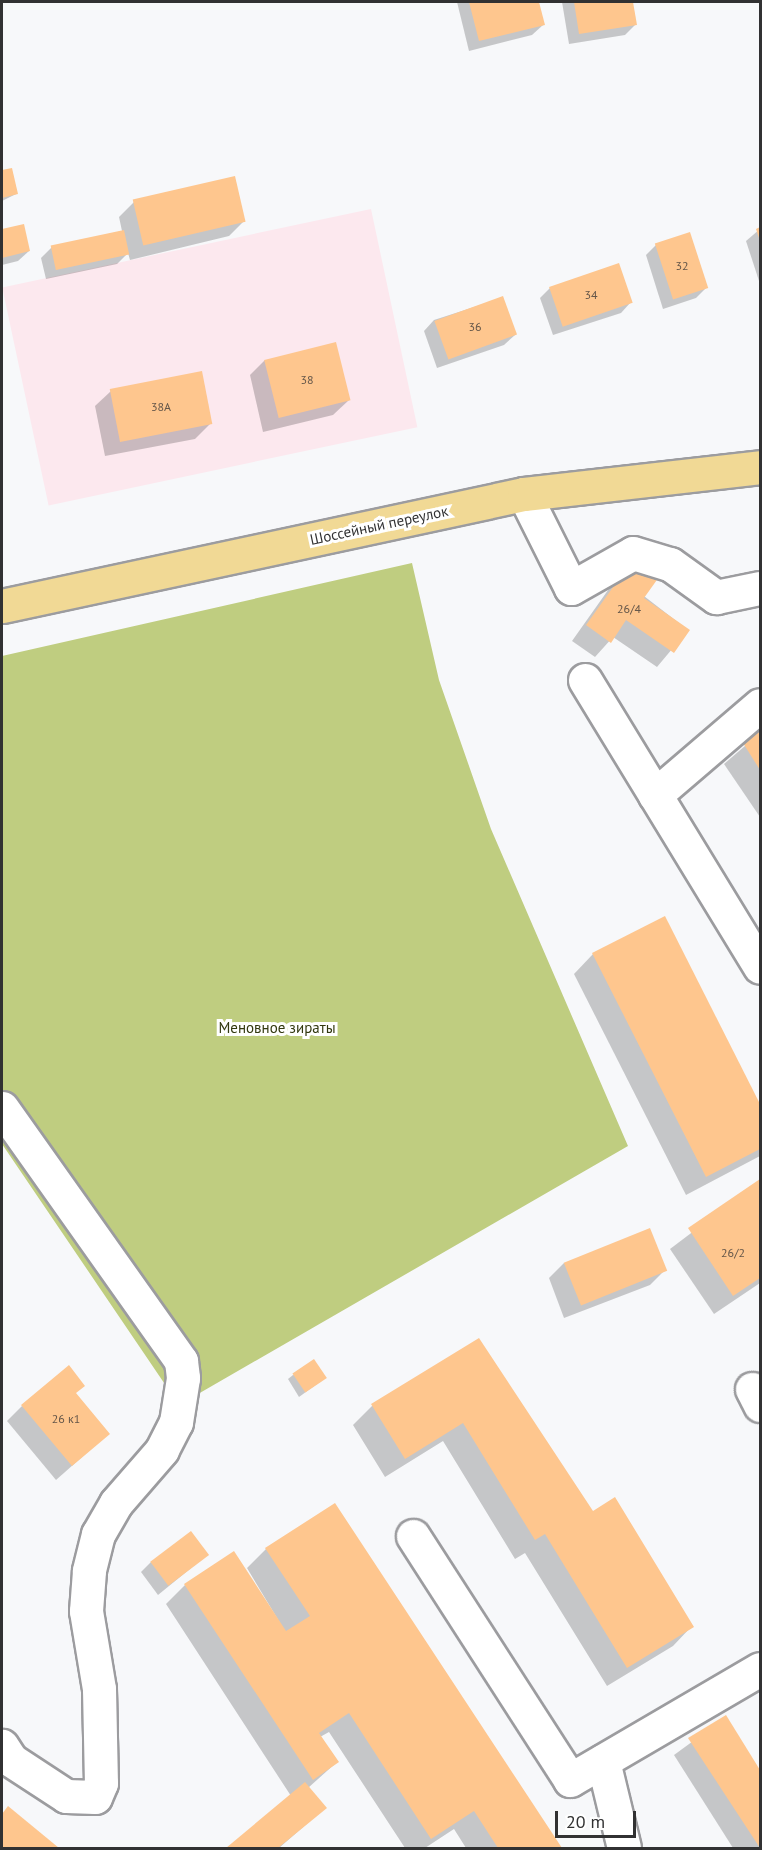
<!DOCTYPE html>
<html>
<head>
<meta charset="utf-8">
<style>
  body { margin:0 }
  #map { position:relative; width:762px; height:1850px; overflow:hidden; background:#f7f8fa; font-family:"PT Sans",sans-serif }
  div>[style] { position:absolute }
  .commercial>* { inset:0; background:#fce8ee; transform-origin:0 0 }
  .green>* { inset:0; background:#bfcd80 }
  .shadow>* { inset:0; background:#0003 }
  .building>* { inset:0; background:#fec68e; transform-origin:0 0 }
  .roads { filter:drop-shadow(2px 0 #9c9c9f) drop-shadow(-2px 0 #9c9c9f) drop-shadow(0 2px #9c9c9f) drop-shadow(0 -2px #9c9c9f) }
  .minor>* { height:33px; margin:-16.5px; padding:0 16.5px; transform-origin:16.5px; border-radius:16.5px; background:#fff }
  .major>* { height:33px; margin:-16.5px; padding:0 16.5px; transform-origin:16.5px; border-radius:16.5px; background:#f1d995 }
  span { translate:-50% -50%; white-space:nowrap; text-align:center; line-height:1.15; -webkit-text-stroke:6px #fff; paint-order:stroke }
  .number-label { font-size:12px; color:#645649 }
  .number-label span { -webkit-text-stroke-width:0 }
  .street-label { font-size:15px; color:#313132 }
  .park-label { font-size:15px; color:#323810 }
  .frame { position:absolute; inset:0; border:3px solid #313132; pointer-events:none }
  .scale { position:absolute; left:555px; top:1811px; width:81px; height:27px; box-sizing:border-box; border:3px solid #313132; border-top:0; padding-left:8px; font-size:18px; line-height:21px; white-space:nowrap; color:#313132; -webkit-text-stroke:4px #fff; paint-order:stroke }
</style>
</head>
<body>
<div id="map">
  <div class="commercial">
    <div style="left:371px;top:209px;width:223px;height:377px;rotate:78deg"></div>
  </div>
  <div class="green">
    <div style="clip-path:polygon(412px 563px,439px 680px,491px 829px,628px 1146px,179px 1405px,2px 1144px,2px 656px)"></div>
  </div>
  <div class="shadow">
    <div style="clip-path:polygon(457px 2px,537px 2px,543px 25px,532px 35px,469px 51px)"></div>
    <div style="clip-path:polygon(562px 2px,632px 2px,635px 25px,625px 35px,569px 44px)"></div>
    <div style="clip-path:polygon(11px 169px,16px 194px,2px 201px,2px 171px)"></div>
    <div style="clip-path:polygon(134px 202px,244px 221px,229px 236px,130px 260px,128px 253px,117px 264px,46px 279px,41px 258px,52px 247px,122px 231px,119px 217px)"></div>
    <div style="clip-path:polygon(23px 226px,29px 251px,18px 261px,2px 265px,2px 230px)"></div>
    <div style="clip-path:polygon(760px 229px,760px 284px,746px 241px)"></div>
    <div style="clip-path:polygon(656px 245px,706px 288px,696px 298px,663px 309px,646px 255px)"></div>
    <div style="clip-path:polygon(550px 288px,631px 302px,621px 313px,553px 335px,540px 298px)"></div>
    <div style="clip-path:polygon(502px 298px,515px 335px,504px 345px,437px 368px,424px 331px,434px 320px)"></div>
    <div style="clip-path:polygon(265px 360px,349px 400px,333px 415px,263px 432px,250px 375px)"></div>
    <div style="clip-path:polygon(111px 391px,211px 423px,195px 439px,105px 456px,95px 406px)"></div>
    <div style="clip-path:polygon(618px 576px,688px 630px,657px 667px,613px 637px,595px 657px,572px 641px)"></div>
    <div style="clip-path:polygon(760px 733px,760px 817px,724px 764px)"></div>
    <div style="clip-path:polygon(664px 918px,760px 1107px,760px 1156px,686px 1195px,574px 974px,593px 954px)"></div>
    <div style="clip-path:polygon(760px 1181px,760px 1283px,714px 1314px,670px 1249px)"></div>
    <div style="clip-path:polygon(564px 1263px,665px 1270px,650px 1285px,564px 1318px,549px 1278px)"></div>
    <div style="clip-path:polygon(479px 1340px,592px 1513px,692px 1626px,673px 1646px,607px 1686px,525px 1553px,515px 1559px,443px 1441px,385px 1477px,353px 1425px,372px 1406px)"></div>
    <div style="clip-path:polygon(293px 1375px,325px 1378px,299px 1397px,288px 1379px)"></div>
    <div style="clip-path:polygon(22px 1406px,108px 1434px,56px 1480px,7px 1421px)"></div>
    <div style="clip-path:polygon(334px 1505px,560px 1848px,466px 1848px,454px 1829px,425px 1848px,405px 1848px,329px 1732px,320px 1737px,337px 1762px,308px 1788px,325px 1808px,279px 1848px,228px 1848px,291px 1796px,166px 1604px,185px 1585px,286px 1633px,247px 1568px,266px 1549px)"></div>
    <div style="clip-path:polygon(207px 1555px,158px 1595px,141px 1572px,151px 1562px)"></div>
    <div style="clip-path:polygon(726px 1717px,760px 1772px,760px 1848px,733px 1848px,674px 1755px)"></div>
    <div style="clip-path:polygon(8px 1808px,57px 1848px,2px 1848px,2px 1815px)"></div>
  </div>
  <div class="building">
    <div style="clip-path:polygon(469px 2px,539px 2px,545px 25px,479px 41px)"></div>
    <div style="clip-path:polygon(574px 2px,633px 2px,637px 25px,579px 34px)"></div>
    <div style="clip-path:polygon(12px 168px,18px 194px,2px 198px,2px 170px)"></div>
    <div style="left:235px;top:176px;width:47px;height:105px;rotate:77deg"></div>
    <div style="clip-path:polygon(24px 224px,30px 251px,2px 258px,2px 229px)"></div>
    <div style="clip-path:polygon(760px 227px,760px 241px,756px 229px)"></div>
    <div style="left:124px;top:230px;width:25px;height:75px;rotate:78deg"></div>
    <div style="left:690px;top:232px;width:59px;height:37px;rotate:72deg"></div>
    <div style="left:619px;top:263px;width:42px;height:74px;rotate:71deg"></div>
    <div style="left:503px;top:296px;width:41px;height:73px;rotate:70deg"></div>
    <div style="left:336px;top:342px;width:60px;height:74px;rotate:76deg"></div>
    <div style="left:202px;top:371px;width:54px;height:94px;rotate:79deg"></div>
    <div style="clip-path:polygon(633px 559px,659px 577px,644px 598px,690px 630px,674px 653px,626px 620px,611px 643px,586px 625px)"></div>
    <div style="clip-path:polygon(760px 731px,760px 770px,743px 743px)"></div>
    <div style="clip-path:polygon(665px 916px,760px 1104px,760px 1149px,706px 1177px,592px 953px)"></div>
    <div style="clip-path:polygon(760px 1179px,760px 1278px,733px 1296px,688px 1228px)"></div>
    <div style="left:650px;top:1228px;width:46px;height:93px;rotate:68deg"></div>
    <div style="clip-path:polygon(479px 1338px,593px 1511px,615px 1497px,694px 1627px,627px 1668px,545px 1534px,535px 1540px,463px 1423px,405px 1459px,371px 1404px)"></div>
    <div style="left:314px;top:1359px;width:23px;height:26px;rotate:56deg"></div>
    <div style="clip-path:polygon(69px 1365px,85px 1386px,76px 1393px,110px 1434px,72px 1466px,21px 1405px)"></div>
    <div style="clip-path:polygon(335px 1503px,562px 1848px,498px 1848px,474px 1811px,431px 1839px,349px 1713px,319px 1733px,339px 1762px,313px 1780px,184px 1584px,234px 1551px,286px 1631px,310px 1616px,265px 1548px)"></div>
    <div style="left:191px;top:1531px;width:30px;height:51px;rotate:53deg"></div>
    <div style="clip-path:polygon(726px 1715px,760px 1770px,760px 1848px,688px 1738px)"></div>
    <div style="clip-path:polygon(305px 1782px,327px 1808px,278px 1848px,226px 1848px)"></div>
    <div style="clip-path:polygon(8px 1806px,59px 1848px,2px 1848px,2px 1814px)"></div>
  </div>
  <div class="roads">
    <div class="minor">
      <div style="left:524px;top:494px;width:105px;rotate:63.4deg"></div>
      <div style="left:571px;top:588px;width:71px;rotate:-29.4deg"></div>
      <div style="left:633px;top:553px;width:39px;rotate:17deg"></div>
      <div style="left:670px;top:564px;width:57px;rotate:35.7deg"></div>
      <div style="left:716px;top:597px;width:45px;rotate:-11.6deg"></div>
      <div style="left:585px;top:680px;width:336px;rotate:58.6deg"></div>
      <div style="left:655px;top:795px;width:138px;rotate:-40.6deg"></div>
      <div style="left:2px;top:1108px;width:310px;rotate:54.7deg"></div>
      <div style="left:181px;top:1361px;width:17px;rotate:83deg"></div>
      <div style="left:183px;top:1378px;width:45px;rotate:99deg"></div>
      <div style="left:176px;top:1422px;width:31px;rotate:117deg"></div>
      <div style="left:162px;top:1450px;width:70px;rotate:131deg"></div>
      <div style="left:116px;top:1503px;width:36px;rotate:120deg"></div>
      <div style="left:98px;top:1534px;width:38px;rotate:104deg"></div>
      <div style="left:89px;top:1571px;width:40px;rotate:94.3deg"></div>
      <div style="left:86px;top:1611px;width:79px;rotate:80.5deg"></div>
      <div style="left:99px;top:1689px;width:94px;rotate:88.8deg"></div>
      <div style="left:101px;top:1783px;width:15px;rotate:113deg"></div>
      <div style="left:95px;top:1797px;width:29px;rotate:-178deg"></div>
      <div style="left:66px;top:1796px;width:66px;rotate:-146.8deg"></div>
      <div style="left:11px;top:1760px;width:17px;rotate:-123deg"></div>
      <div style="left:752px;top:1389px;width:18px;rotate:63deg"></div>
      <div style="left:413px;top:1536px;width:290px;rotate:57.2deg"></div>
      <div style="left:570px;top:1780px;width:220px;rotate:-30.3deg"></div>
      <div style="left:603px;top:1761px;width:89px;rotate:76.4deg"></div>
    </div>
    <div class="major">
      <div style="left:2px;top:606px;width:534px;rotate:-12.11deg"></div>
      <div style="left:524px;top:494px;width:238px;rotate:-6.5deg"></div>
    </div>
  </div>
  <div class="number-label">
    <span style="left:682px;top:266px">32</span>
    <span style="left:591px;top:295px">34</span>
    <span style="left:475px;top:327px">36</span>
    <span style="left:307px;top:380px">38</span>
    <span style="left:161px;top:407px">38А</span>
    <span style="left:629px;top:609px">26/4</span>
    <span style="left:733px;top:1253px">26/2</span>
    <span style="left:66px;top:1419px">26 к1</span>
  </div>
  <div class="street-label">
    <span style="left:379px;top:525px;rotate:-12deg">Шоссейный переулок</span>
  </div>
  <div class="park-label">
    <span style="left:277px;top:1028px">Меновное зираты</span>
  </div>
  <div class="frame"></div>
  <div class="scale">20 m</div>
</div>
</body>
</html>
